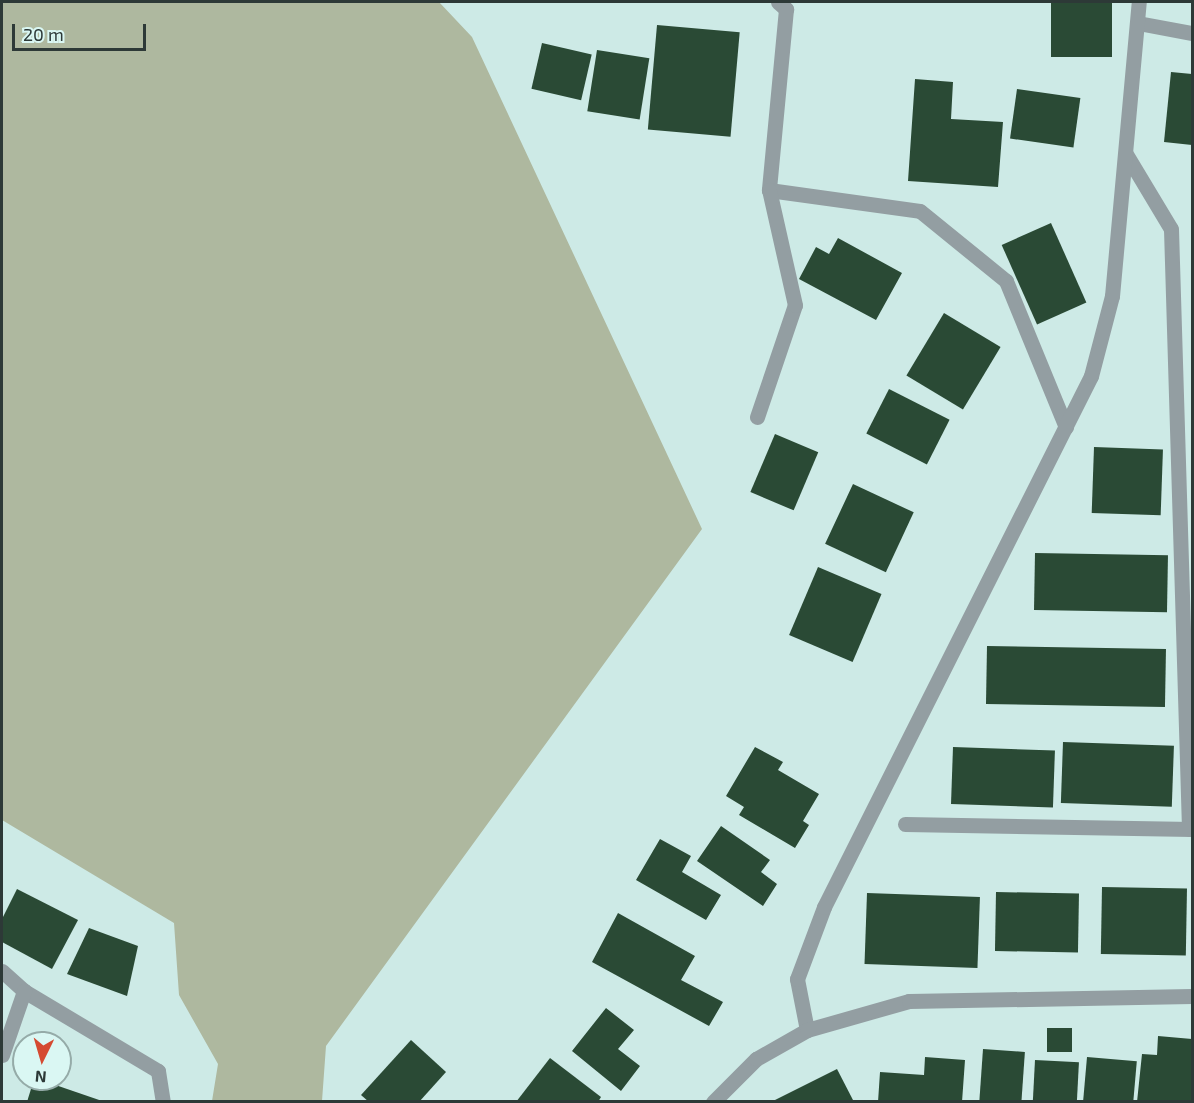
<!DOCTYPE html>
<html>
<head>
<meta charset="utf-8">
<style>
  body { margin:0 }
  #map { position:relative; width:1194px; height:1103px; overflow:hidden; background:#cdeae6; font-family:"Exo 2",sans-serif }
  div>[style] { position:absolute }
  .green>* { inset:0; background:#aeb89f }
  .building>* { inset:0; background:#2a4a35; transform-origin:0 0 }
  .minor>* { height:15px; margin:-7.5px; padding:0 7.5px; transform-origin:7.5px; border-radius:7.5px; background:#939ea2 }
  span { translate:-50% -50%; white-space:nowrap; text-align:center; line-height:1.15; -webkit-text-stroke:6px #daf7f3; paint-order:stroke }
  .frame { position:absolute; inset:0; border:3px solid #2d3937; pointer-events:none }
  .north { position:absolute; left:12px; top:1031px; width:60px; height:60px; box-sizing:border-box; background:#daf7f3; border:2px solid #95aba8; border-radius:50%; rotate:185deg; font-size:16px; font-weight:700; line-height:24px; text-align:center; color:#2d3937 }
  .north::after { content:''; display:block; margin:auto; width:21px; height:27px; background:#d54a31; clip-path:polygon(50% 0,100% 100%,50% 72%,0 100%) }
  .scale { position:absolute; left:12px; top:24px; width:134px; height:27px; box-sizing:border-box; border:3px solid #2d3937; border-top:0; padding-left:8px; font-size:18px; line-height:21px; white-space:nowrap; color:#2d3937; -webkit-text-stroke:4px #daf7f3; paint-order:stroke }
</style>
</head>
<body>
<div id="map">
  <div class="green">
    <div style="clip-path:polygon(2px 2px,439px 2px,472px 37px,702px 529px,326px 1046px,322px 1101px,212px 1101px,218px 1064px,179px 995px,174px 923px,2px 820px)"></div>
  </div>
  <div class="building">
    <div style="left:1051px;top:2px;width:61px;height:55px"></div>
    <div style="left:657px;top:25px;width:83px;height:105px;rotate:5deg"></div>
    <div style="left:542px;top:43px;width:51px;height:47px;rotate:13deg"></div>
    <div style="left:597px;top:50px;width:53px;height:62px;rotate:9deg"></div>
    <div style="clip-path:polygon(1171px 72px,1192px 74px,1192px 145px,1164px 142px)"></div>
    <div style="clip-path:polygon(915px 79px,953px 82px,951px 119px,1003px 122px,998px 187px,908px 181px)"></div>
    <div style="left:1017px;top:89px;width:64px;height:50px;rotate:8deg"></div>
    <div style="left:1051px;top:223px;width:87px;height:54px;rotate:66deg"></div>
    <div style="clip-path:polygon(838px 238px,902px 273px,876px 320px,799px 279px,816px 247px,829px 254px)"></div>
    <div style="left:944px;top:313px;width:66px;height:73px;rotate:31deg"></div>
    <div style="left:889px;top:389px;width:68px;height:50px;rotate:27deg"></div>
    <div style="left:775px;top:434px;width:47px;height:63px;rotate:23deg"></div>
    <div style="left:1094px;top:447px;width:69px;height:66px;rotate:2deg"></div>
    <div style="left:853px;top:484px;width:67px;height:66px;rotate:25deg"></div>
    <div style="left:1035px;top:553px;width:133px;height:57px;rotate:1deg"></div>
    <div style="left:818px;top:567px;width:69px;height:74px;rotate:23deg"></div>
    <div style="left:987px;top:646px;width:179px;height:58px;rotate:1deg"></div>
    <div style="left:1063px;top:742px;width:111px;height:61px;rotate:2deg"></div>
    <div style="clip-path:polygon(755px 747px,783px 762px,778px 770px,819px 794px,803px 821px,809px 825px,795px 848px,739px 815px,744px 807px,726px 796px)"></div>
    <div style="left:953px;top:747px;width:102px;height:57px;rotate:2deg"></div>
    <div style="clip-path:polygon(721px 826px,770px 860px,761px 872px,777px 884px,763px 906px,697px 861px)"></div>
    <div style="clip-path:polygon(660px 839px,691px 856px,682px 872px,721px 895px,706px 920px,636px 880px)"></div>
    <div style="left:1102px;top:887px;width:85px;height:67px;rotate:1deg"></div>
    <div style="clip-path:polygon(17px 889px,78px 920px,52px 969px,2px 942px,2px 919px)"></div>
    <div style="left:996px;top:892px;width:83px;height:59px;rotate:1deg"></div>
    <div style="left:867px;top:893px;width:113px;height:71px;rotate:2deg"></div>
    <div style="clip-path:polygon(618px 913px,695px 956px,681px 980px,723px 1002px,709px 1026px,592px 962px)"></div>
    <div style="clip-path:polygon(89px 928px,138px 946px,127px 996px,67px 974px)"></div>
    <div style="clip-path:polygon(606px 1008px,634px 1030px,618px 1049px,640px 1066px,621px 1091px,572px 1051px)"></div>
    <div style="left:1047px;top:1028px;width:25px;height:24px"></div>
    <div style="clip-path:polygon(1158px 1036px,1192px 1039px,1192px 1102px,1137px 1102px,1142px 1054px,1157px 1055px)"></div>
    <div style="clip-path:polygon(411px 1040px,446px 1072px,419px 1102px,369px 1102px,361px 1095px)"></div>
    <div style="left:983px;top:1049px;width:42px;height:53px;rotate:4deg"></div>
    <div style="clip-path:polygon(925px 1057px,965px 1060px,962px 1102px,878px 1102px,880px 1072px,924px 1075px)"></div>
    <div style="left:1087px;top:1057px;width:50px;height:45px;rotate:5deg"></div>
    <div style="clip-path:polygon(550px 1058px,601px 1097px,598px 1102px,516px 1102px)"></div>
    <div style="left:1035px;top:1060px;width:44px;height:42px;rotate:3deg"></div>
    <div style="clip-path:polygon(837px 1069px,854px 1102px,771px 1102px)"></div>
    <div style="clip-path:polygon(34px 1079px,38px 1079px,105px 1102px,27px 1102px)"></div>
  </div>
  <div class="minor">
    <div style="left:778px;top:2px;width:11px;rotate:41deg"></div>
    <div style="left:786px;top:9px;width:182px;rotate:95.4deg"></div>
    <div style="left:769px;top:190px;width:152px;rotate:7.9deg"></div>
    <div style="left:920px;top:211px;width:111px;rotate:39.1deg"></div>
    <div style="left:1006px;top:281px;width:158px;rotate:67.7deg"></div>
    <div style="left:1138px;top:23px;width:55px;rotate:10.5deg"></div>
    <div style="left:1126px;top:154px;width:87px;rotate:59deg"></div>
    <div style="left:1171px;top:229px;width:600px;rotate:88.28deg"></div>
    <div style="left:757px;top:417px;width:118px;rotate:-71.3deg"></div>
    <div style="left:795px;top:305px;width:118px;rotate:-102.7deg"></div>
    <div style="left:905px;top:824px;width:287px;rotate:1deg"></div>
    <div style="left:2px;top:971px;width:30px;rotate:42deg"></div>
    <div style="left:24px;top:991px;width:156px;rotate:30.8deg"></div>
    <div style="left:158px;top:1071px;width:31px;rotate:81deg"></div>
    <div style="left:807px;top:1030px;width:52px;rotate:-101.1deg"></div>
    <div style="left:797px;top:979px;width:77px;rotate:-69.4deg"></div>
    <div style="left:824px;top:907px;width:594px;rotate:-63.31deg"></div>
    <div style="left:1091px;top:376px;width:83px;rotate:-75.3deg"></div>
    <div style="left:1112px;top:296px;width:295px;rotate:-84.8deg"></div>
    <div style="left:2px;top:1055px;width:68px;rotate:-71deg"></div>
    <div style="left:713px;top:1102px;width:61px;rotate:-45deg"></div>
    <div style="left:756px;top:1059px;width:59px;rotate:-29.6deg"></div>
    <div style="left:807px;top:1030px;width:106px;rotate:-15.9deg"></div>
    <div style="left:909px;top:1001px;width:283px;rotate:-1deg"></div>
  </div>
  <div class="frame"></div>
  <div class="north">N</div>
  <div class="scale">20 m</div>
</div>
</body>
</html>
